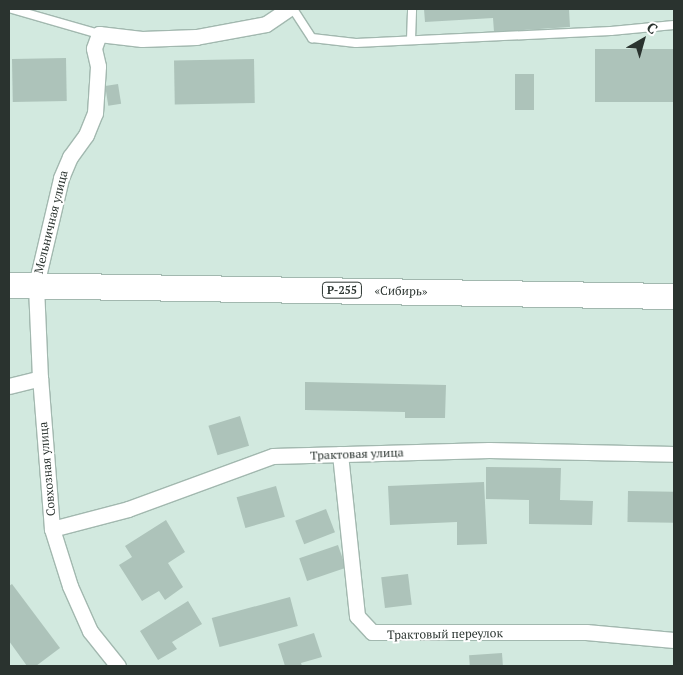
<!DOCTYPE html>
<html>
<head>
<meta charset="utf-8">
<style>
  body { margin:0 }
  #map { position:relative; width:683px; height:675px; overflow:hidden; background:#d2e9df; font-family:"PT Serif",serif }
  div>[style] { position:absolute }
  .building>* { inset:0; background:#adc3ba; transform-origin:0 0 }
  .roads { filter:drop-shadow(1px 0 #a2b8af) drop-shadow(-1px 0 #a2b8af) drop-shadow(0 1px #a2b8af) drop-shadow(0 -1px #a2b8af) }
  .service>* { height:8px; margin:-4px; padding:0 4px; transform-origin:4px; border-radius:4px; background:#fff }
  .minor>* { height:15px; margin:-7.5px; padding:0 7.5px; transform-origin:7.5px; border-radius:7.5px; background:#fff }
  .trunk>* { height:25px; margin:-12.5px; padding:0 12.5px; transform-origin:12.5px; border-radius:12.5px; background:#fff }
  span { translate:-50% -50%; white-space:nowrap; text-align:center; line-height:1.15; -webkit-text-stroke:4px #fff; paint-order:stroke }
  .shield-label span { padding:1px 4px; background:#fff; border:1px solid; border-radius:4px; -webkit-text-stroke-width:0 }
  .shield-label { font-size:11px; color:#2a332f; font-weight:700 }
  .street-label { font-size:12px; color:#2a332f }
  .frame { position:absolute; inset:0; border:10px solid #2a332f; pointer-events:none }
  .north { position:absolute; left:618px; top:15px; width:50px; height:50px; -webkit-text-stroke:4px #fff; paint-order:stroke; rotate:38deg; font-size:14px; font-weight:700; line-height:20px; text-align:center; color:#2a332f }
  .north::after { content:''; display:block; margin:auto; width:18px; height:22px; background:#2a332f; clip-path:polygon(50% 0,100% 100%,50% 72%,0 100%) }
</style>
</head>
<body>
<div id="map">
  <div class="building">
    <div style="clip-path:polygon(424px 9px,569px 9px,570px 27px,494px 32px,493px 18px,425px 22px)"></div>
    <div style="left:674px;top:49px;width:53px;height:79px;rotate:90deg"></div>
    <div style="left:66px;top:58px;width:43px;height:54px;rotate:89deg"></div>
    <div style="left:254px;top:59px;width:44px;height:80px;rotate:89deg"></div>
    <div style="left:515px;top:74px;width:19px;height:36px"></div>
    <div style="left:118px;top:84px;width:20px;height:13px;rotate:81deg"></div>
    <div style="clip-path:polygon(305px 382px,446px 385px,445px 418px,405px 418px,405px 412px,305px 410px)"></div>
    <div style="left:240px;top:416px;width:31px;height:33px;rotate:73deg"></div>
    <div style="clip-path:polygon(486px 467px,561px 468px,560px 500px,593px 501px,592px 525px,529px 524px,529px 500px,486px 499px)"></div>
    <div style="clip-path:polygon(484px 482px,487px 544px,457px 545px,457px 522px,390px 525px,388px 486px)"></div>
    <div style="left:276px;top:486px;width:32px;height:41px;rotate:74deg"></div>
    <div style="left:628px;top:491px;width:46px;height:31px;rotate:1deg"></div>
    <div style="left:326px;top:509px;width:25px;height:33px;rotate:69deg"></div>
    <div style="clip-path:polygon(166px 520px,185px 552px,168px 563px,183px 587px,165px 600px,159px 591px,142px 601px,119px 565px,132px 557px,125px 546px)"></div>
    <div style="left:338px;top:545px;width:24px;height:41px;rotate:71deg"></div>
    <div style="left:408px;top:574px;width:31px;height:27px;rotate:83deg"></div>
    <div style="clip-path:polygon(12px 584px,60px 648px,36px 666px,27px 666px,9px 641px,9px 586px)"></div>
    <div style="left:290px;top:597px;width:30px;height:81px;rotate:75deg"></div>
    <div style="clip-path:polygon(188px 601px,202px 624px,172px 642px,177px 649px,158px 660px,140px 631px)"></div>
    <div style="clip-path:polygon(314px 633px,322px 657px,301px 663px,302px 666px,285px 666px,278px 644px)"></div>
    <div style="left:502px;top:653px;width:13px;height:33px;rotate:86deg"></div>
  </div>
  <div class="roads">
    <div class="service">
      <div style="left:12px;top:9px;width:91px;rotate:16deg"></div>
      <div style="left:293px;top:9px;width:35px;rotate:57deg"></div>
      <div style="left:312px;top:38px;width:44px;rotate:6.5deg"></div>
      <div style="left:356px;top:43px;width:255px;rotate:-2.7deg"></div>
      <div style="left:611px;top:31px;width:63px;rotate:-5.4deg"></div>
      <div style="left:411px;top:40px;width:31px;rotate:-88deg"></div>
    </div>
    <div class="minor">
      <div style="left:9px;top:386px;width:32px;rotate:-14deg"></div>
      <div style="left:340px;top:454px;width:163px;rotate:84deg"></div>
      <div style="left:357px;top:616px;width:22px;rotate:47deg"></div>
      <div style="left:372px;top:632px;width:214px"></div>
      <div style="left:586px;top:632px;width:88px;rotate:5.2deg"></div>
      <div style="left:52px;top:529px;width:79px;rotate:-14.7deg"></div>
      <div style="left:128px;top:509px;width:154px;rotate:-20.1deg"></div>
      <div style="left:273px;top:456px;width:216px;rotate:-1.6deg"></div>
      <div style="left:489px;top:450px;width:185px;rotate:1.2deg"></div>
      <div style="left:118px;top:666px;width:45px;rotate:-128.7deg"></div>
      <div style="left:90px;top:631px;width:49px;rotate:-114deg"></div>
      <div style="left:70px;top:586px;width:60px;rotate:-107.5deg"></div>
      <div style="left:52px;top:529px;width:151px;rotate:-94.5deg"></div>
      <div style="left:40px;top:378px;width:93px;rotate:-92.5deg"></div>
      <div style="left:36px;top:285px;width:110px;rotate:-76.8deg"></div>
      <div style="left:61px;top:178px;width:23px;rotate:-67deg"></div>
      <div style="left:70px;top:157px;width:27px;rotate:-54deg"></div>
      <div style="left:86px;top:135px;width:24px;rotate:-68deg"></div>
      <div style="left:95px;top:113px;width:47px;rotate:-86.3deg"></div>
      <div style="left:98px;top:66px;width:18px;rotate:-103deg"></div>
      <div style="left:94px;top:48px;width:15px;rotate:-70deg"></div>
      <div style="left:99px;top:34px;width:43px;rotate:6.6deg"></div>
      <div style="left:142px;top:39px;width:54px;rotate:-2.1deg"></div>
      <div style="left:196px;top:37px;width:71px;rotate:-10.5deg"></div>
      <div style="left:266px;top:24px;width:27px;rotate:-34deg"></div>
    </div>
    <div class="trunk">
      <div style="left:9px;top:285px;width:665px;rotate:0.95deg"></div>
    </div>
  </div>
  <div class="shield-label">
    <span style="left:342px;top:290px">Р-255</span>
  </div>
  <div class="street-label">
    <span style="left:51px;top:222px;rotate:-76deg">Мельничная улица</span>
    <span style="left:401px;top:291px;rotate:1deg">«Сибирь»</span>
    <span style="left:357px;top:454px;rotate:-2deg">Трактовая улица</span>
    <span style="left:47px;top:469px;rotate:-95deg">Совхозная улица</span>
    <span style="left:445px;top:634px;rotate:-1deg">Трактовый переулок</span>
  </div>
  <div class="frame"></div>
  <div class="north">С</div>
</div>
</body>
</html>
